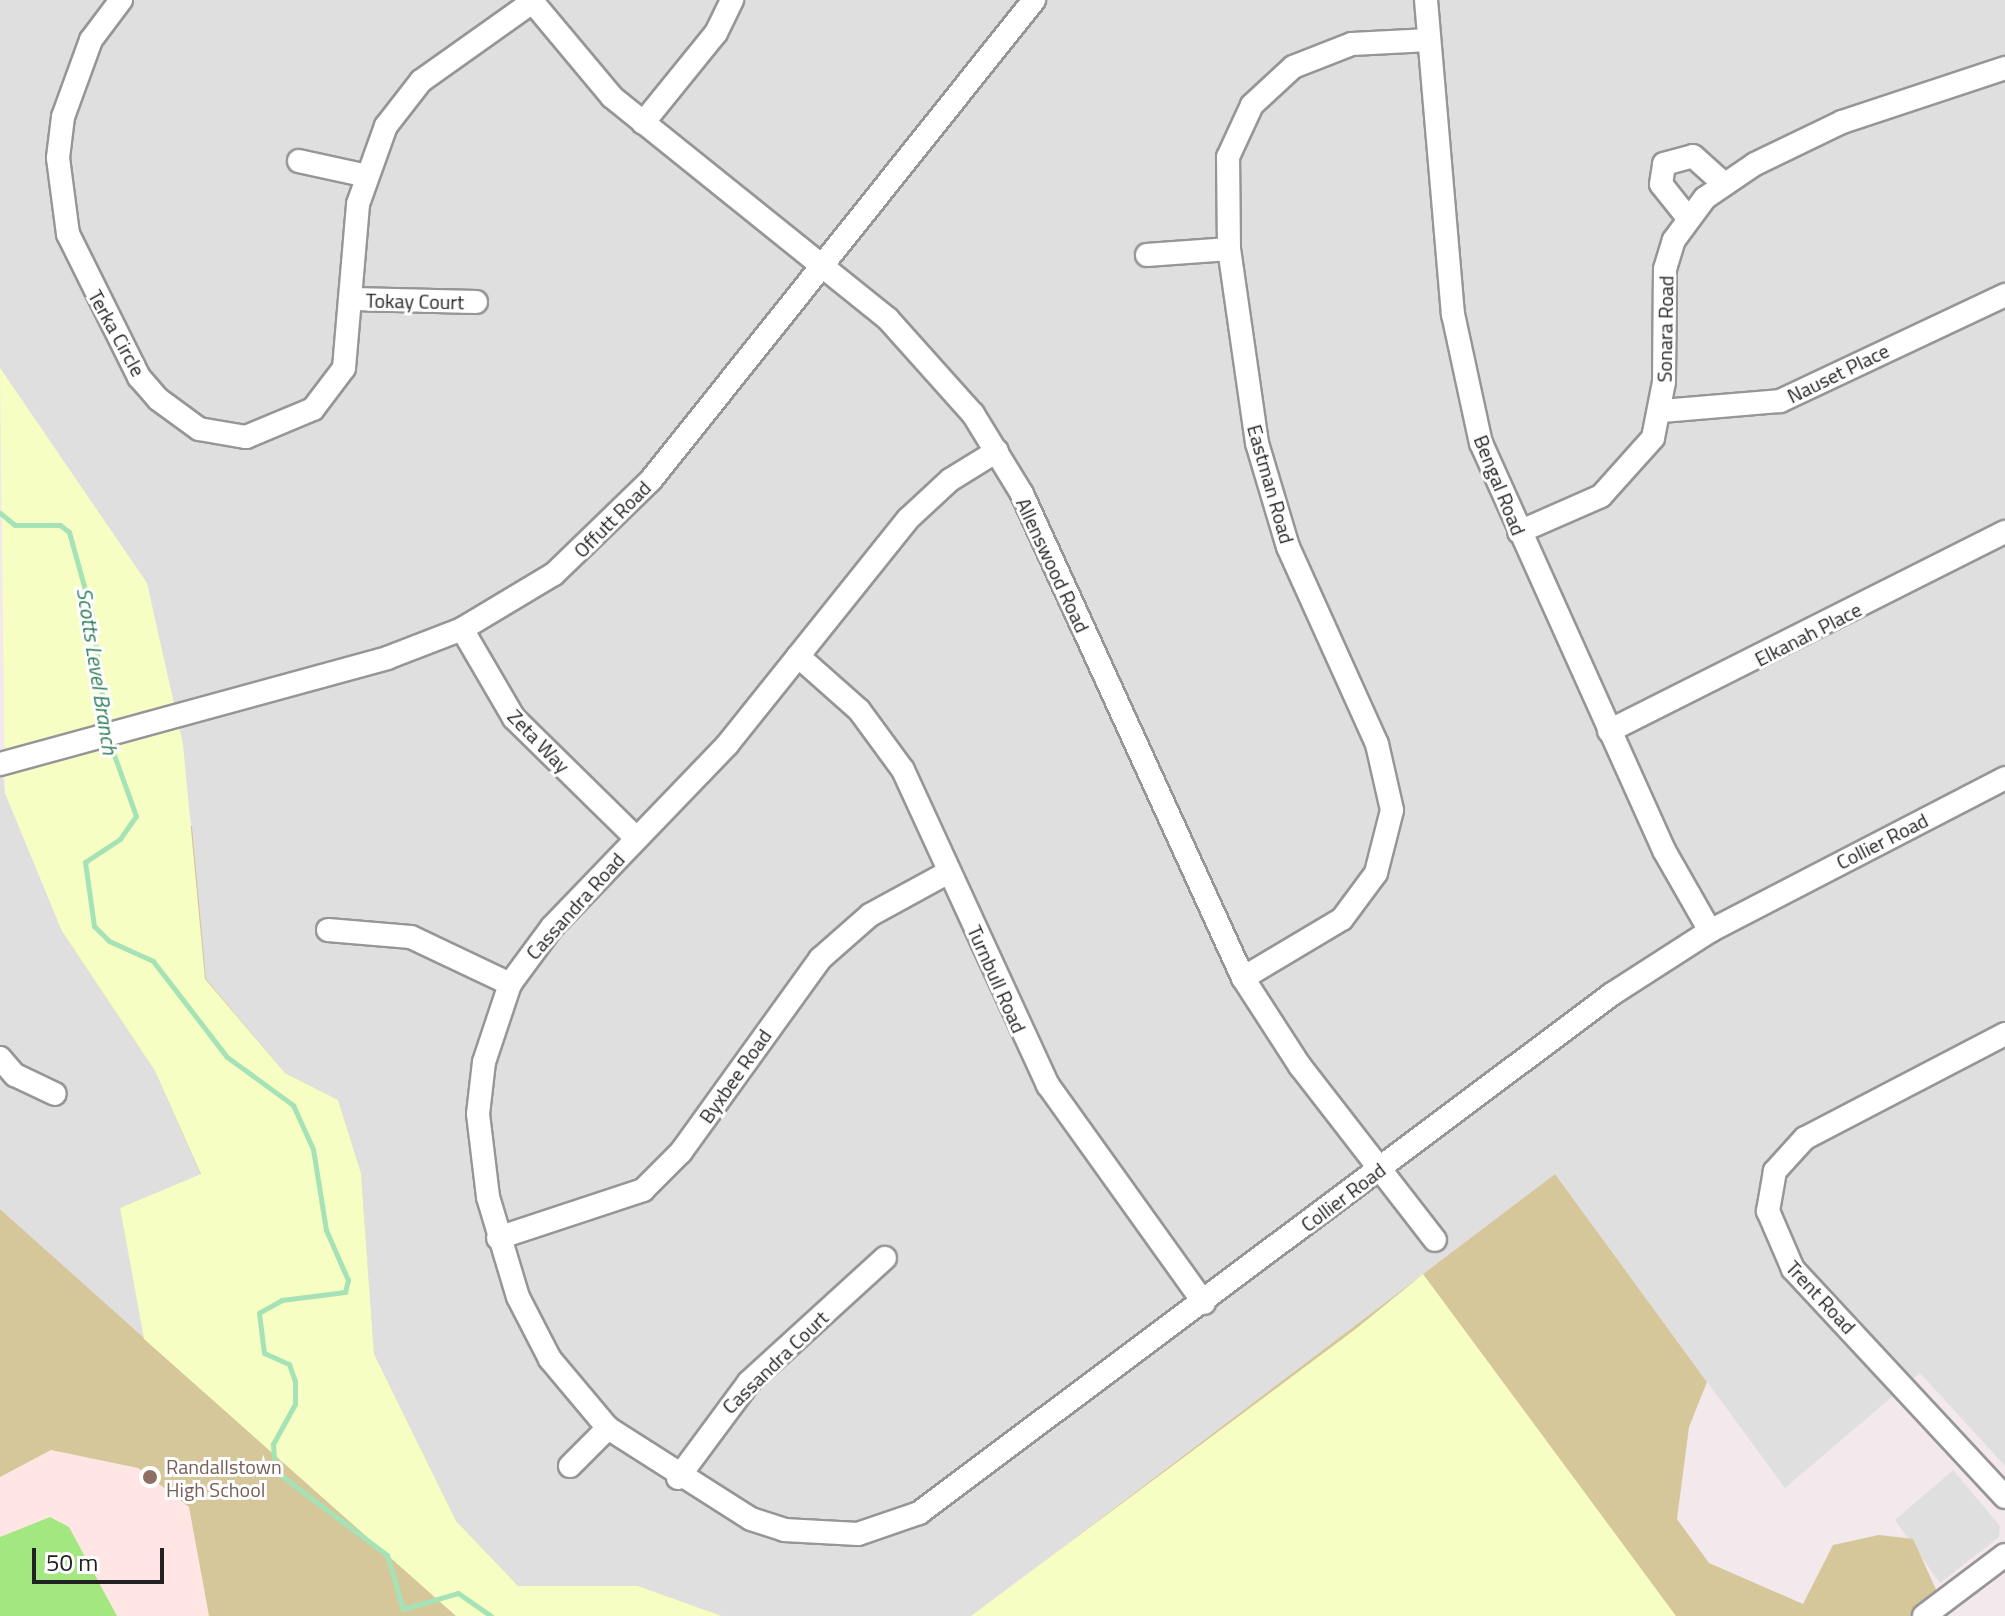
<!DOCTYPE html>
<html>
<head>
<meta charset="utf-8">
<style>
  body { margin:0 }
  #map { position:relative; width:2005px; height:1616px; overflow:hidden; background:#f3e8eb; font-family:"Titillium Web",sans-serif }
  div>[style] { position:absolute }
  .residential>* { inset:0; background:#e0dfe0 }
  .education>* { inset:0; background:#ffe6e5 }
  .forest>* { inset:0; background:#d5c79a }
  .park>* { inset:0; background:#f7fec4 }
  .pitch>* { inset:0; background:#a3e781 }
  .stream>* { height:5px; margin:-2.5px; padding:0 2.5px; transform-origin:2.5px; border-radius:2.5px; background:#a5e3b6 }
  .roads { filter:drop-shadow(2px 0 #969696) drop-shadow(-2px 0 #969696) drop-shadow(0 2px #969696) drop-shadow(0 -2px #969696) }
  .minor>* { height:22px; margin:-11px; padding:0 11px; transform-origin:11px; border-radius:11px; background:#fff }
  .dots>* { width:22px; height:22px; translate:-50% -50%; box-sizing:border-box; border:4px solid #fff; border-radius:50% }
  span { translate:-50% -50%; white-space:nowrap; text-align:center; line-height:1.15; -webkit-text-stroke:6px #fff; paint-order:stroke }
  .street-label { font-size:20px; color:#222 }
  .education-label { font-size:20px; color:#785e54 }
  .left { translate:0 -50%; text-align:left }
  .water-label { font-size:22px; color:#32805d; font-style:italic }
  .scale { position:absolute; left:32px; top:1548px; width:132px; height:36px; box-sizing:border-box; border:4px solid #222; border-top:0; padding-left:10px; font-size:24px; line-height:28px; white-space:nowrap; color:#222; -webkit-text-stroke:6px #fff; paint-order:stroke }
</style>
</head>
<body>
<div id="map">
  <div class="residential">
    <div style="clip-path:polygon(0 0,2005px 0,2005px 1466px,1920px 1373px,1785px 1488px,1555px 1174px,971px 1616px,722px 1616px,638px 1586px,518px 1586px,456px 1521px,374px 1354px,361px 1173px,338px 1100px,285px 1073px,205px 979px,192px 826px,140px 583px,0 368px)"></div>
    <div style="clip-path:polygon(0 757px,5px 793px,62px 931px,155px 1071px,202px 1175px,120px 1208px,144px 1339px,0 1209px)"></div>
    <div style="clip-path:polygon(1953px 1470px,2000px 1526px,1999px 1537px,1940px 1583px,1895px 1520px)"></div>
  </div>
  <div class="education">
    <div style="clip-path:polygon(0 1209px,144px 1339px,456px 1616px,0 1616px)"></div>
  </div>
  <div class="forest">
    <div style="clip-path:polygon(192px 826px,206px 979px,285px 1073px,338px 1100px,361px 1173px,374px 1354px,456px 1521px,518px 1586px,638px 1586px,722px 1616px,209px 1616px,189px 1507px,138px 1468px,51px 1450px,0 1477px,0 1209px,144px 1338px,120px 1208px,201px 1175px,155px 1071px,62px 931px,82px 835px)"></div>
    <div style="clip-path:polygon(1555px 1174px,1707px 1382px,1689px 1427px,1677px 1519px,1709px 1563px,1803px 1604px,1833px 1545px,1879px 1535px,1913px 1539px,1948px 1616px,972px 1616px)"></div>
  </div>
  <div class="park">
    <div style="clip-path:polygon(0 368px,147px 583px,183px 744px,205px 979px,285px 1073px,338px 1100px,361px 1173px,374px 1354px,456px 1521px,518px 1586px,638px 1586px,722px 1616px,456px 1616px,144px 1339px,120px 1208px,201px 1174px,155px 1071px,62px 931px,5px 793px)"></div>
    <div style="clip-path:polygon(1423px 1274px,1676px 1616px,971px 1616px,1357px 1328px)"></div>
  </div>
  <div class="pitch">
    <div style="clip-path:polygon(50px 1517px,69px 1527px,117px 1616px,0 1616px,0 1537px)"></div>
  </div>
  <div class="stream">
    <div style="left:0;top:513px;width:19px;rotate:39deg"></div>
    <div style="left:15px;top:525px;width:45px"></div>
    <div style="left:60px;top:525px;width:11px;rotate:38deg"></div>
    <div style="left:69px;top:532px;width:86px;rotate:74.5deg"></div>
    <div style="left:92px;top:615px;width:113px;rotate:82.9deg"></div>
    <div style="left:109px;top:741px;width:80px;rotate:70.2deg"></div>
    <div style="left:136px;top:816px;width:28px;rotate:125deg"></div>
    <div style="left:120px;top:839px;width:42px;rotate:146.7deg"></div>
    <div style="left:85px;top:862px;width:65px;rotate:82deg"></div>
    <div style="left:94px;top:926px;width:21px;rotate:45deg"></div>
    <div style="left:109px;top:941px;width:48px;rotate:24.4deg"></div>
    <div style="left:153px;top:961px;width:121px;rotate:52.4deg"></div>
    <div style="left:227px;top:1057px;width:82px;rotate:36deg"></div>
    <div style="left:293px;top:1105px;width:48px;rotate:65.6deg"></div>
    <div style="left:313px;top:1149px;width:82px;rotate:80.9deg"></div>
    <div style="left:326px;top:1230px;width:55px;rotate:66.3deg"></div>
    <div style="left:348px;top:1280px;width:12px;rotate:104deg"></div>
    <div style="left:345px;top:1292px;width:64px;rotate:172.8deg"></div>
    <div style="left:282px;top:1300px;width:26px;rotate:151deg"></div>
    <div style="left:259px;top:1313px;width:40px;rotate:82.9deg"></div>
    <div style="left:264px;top:1353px;width:27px;rotate:24deg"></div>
    <div style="left:289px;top:1364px;width:18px;rotate:71deg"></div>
    <div style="left:295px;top:1381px;width:23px;rotate:90deg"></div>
    <div style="left:295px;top:1404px;width:46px;rotate:118.8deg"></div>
    <div style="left:273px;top:1444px;width:27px;rotate:86deg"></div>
    <div style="left:275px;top:1471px;width:140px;rotate:36.9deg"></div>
    <div style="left:387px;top:1555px;width:56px;rotate:73.5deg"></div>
    <div style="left:403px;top:1609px;width:57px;rotate:-16.2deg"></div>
    <div style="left:458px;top:1593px;width:40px;rotate:34.9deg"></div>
  </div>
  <div class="roads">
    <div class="minor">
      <div style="left:121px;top:0;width:50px;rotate:126.9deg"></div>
      <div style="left:91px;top:40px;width:82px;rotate:110deg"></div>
      <div style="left:63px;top:117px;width:41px;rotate:97deg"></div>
      <div style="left:58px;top:158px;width:77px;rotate:82.5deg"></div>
      <div style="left:68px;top:234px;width:160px;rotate:63.6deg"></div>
      <div style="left:139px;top:377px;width:29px;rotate:49deg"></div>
      <div style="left:158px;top:399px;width:51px;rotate:36.2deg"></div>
      <div style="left:199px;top:429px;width:48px;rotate:9.7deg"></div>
      <div style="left:246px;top:437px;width:73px;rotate:-22.7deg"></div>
      <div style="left:313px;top:409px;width:51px;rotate:-52.9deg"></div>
      <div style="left:344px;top:368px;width:165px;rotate:-85.1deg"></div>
      <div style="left:358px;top:204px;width:83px;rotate:-70.3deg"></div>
      <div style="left:386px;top:126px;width:57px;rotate:-52.1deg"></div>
      <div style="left:421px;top:81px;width:136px;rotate:-35.4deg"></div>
      <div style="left:531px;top:0;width:126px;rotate:50.1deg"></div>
      <div style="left:612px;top:97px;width:354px;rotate:38.8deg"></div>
      <div style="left:888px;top:319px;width:127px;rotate:48.2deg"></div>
      <div style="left:973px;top:414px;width:94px;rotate:58.5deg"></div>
      <div style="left:1022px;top:494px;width:532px;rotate:65.46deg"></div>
      <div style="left:1243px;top:978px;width:105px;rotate:57.1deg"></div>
      <div style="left:1300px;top:1066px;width:220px;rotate:52.2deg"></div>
      <div style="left:1426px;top:0;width:315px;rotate:85.1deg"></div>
      <div style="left:1453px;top:314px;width:132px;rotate:77.8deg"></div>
      <div style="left:1481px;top:443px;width:448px;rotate:65.8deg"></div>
      <div style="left:1665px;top:852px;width:91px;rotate:60.3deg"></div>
      <div style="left:643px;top:123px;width:116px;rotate:-51deg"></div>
      <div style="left:716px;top:33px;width:37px;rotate:-64deg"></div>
      <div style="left:299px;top:161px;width:66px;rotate:12.3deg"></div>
      <div style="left:1688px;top:218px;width:43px;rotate:-128.5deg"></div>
      <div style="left:1661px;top:184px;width:20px;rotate:-81deg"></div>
      <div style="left:1664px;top:164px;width:30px;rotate:-15deg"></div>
      <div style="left:1693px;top:156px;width:40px;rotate:42deg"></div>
      <div style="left:1147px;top:255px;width:82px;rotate:-4.2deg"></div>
      <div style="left:354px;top:299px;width:122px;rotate:1.4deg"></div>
      <div style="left:1661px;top:411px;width:119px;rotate:-4.8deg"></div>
      <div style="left:1780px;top:401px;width:249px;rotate:-25.2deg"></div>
      <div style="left:997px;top:451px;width:55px;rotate:148.3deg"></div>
      <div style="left:950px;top:480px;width:57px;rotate:137.1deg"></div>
      <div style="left:908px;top:519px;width:290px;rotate:128.7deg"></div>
      <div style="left:727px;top:745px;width:252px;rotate:133.9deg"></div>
      <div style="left:552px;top:927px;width:71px;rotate:126.4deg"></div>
      <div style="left:510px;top:984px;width:82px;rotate:108.4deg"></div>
      <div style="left:484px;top:1062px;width:52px;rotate:96.6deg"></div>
      <div style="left:478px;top:1114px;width:84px;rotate:83.1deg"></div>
      <div style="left:488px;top:1197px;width:104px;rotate:73.3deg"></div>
      <div style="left:518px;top:1297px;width:70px;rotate:62.7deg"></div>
      <div style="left:550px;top:1359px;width:90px;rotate:50deg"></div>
      <div style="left:608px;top:1428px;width:169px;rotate:32.5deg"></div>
      <div style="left:751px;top:1519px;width:35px;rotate:18deg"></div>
      <div style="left:784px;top:1530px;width:74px;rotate:3.1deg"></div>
      <div style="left:858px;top:1534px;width:65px;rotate:-19deg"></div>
      <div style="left:919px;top:1513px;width:866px;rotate:-36.83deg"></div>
      <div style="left:1612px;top:994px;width:117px;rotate:-32.7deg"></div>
      <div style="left:1710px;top:931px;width:332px;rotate:-27.4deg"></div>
      <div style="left:1519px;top:532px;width:90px;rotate:-23.7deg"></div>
      <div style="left:1601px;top:496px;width:78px;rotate:-48.1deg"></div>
      <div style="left:1653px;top:438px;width:57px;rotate:-78.9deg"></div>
      <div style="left:1664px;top:382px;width:113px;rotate:-89.5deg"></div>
      <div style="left:1665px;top:269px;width:30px;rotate:-73deg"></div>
      <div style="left:1674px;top:240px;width:52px;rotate:-53.6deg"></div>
      <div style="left:1705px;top:198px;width:60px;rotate:-34.2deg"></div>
      <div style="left:1755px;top:164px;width:97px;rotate:-25.8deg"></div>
      <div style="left:1842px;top:122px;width:172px;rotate:-18.3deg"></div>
      <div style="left:462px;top:629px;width:103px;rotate:59.7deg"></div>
      <div style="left:514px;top:718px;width:171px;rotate:44.5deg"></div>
      <div style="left:798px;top:656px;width:81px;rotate:41.5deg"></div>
      <div style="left:859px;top:710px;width:74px;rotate:53.7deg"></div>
      <div style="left:903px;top:770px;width:347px;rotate:65.3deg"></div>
      <div style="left:1048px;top:1085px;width:268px;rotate:54.4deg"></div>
      <div style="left:1609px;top:731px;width:443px;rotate:-26.7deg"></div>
      <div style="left:0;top:764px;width:401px;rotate:-15.3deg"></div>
      <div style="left:387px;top:658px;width:80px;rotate:-21.1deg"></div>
      <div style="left:462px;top:629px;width:107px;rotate:-30.9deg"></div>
      <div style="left:554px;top:574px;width:135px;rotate:-44.1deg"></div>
      <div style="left:651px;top:480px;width:614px;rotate:-51.41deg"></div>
      <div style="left:328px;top:930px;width:83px;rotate:4.8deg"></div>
      <div style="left:411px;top:937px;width:110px;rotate:25.4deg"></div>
      <div style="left:1243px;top:978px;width:115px;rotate:-30.8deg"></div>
      <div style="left:1342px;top:919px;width:57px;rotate:-53.5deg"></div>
      <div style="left:1376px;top:873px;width:65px;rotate:-75.7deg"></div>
      <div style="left:1392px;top:810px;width:68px;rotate:-102.8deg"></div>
      <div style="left:1377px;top:744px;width:216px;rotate:-114.3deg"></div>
      <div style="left:1288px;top:547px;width:109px;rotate:-106.6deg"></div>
      <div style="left:1257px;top:443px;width:196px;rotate:-98.2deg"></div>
      <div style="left:1229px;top:249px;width:92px;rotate:-90.6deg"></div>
      <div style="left:1228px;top:157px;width:57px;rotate:-65.2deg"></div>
      <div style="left:1252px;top:105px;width:56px;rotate:-42.8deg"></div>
      <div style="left:1293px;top:67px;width:63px;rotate:-21.3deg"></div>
      <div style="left:1352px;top:44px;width:77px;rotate:-3deg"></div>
      <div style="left:2005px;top:1034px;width:225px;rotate:152.5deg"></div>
      <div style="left:1805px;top:1138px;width:45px;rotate:132.3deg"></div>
      <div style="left:1775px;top:1171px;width:41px;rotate:99.9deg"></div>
      <div style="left:1768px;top:1211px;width:63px;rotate:66.7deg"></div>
      <div style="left:1793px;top:1269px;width:311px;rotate:47.1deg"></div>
      <div style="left:0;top:1058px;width:23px;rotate:49deg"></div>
      <div style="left:15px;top:1075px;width:44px;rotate:25.4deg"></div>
      <div style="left:498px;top:1238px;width:153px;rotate:-18.3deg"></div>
      <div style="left:643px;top:1190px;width:54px;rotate:-45deg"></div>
      <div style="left:681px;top:1152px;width:238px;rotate:-54.2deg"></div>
      <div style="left:820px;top:959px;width:67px;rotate:-41.3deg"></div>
      <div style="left:870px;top:915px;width:90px;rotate:-28.6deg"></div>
      <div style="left:570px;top:1466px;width:54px;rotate:-45deg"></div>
      <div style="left:678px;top:1478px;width:119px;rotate:-53.5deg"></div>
      <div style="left:749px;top:1382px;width:184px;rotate:-42.4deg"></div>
      <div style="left:1924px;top:1616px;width:101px;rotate:-37deg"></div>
    </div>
  </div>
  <div class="dots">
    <div style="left:150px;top:1477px;background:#8d6e63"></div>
  </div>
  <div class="street-label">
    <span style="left:415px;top:301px;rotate:1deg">Tokay Court</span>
    <span style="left:1665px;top:329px;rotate:-89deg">Sonara Road</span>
    <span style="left:117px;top:333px;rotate:61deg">Terka Circle</span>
    <span style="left:1838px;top:373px;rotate:-26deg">Nauset Place</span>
    <span style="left:1271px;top:484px;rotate:74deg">Eastman Road</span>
    <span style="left:1500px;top:485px;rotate:68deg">Bengal Road</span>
    <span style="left:612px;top:519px;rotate:-45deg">Offutt Road</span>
    <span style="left:1053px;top:565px;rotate:65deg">Allenswood Road</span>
    <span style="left:1808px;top:634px;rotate:-27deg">Elkanah Place</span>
    <span style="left:539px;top:741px;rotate:46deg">Zeta Way</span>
    <span style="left:1882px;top:841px;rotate:-27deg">Collier Road</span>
    <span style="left:575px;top:906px;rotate:-48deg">Cassandra Road</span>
    <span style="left:997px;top:979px;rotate:66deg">Turnbull Road</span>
    <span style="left:735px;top:1076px;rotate:-55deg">Byxbee Road</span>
    <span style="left:1343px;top:1197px;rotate:-37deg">Collier Road</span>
    <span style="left:1821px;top:1297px;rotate:47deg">Trent Road</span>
    <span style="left:775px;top:1362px;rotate:-44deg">Cassandra Court</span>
  </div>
  <div class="education-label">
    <span class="left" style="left:166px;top:1478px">Randallstown<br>High School</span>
  </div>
  <div class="water-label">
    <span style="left:97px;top:671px;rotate:81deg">Scotts Level Branch</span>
  </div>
  <div class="scale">50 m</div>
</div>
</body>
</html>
